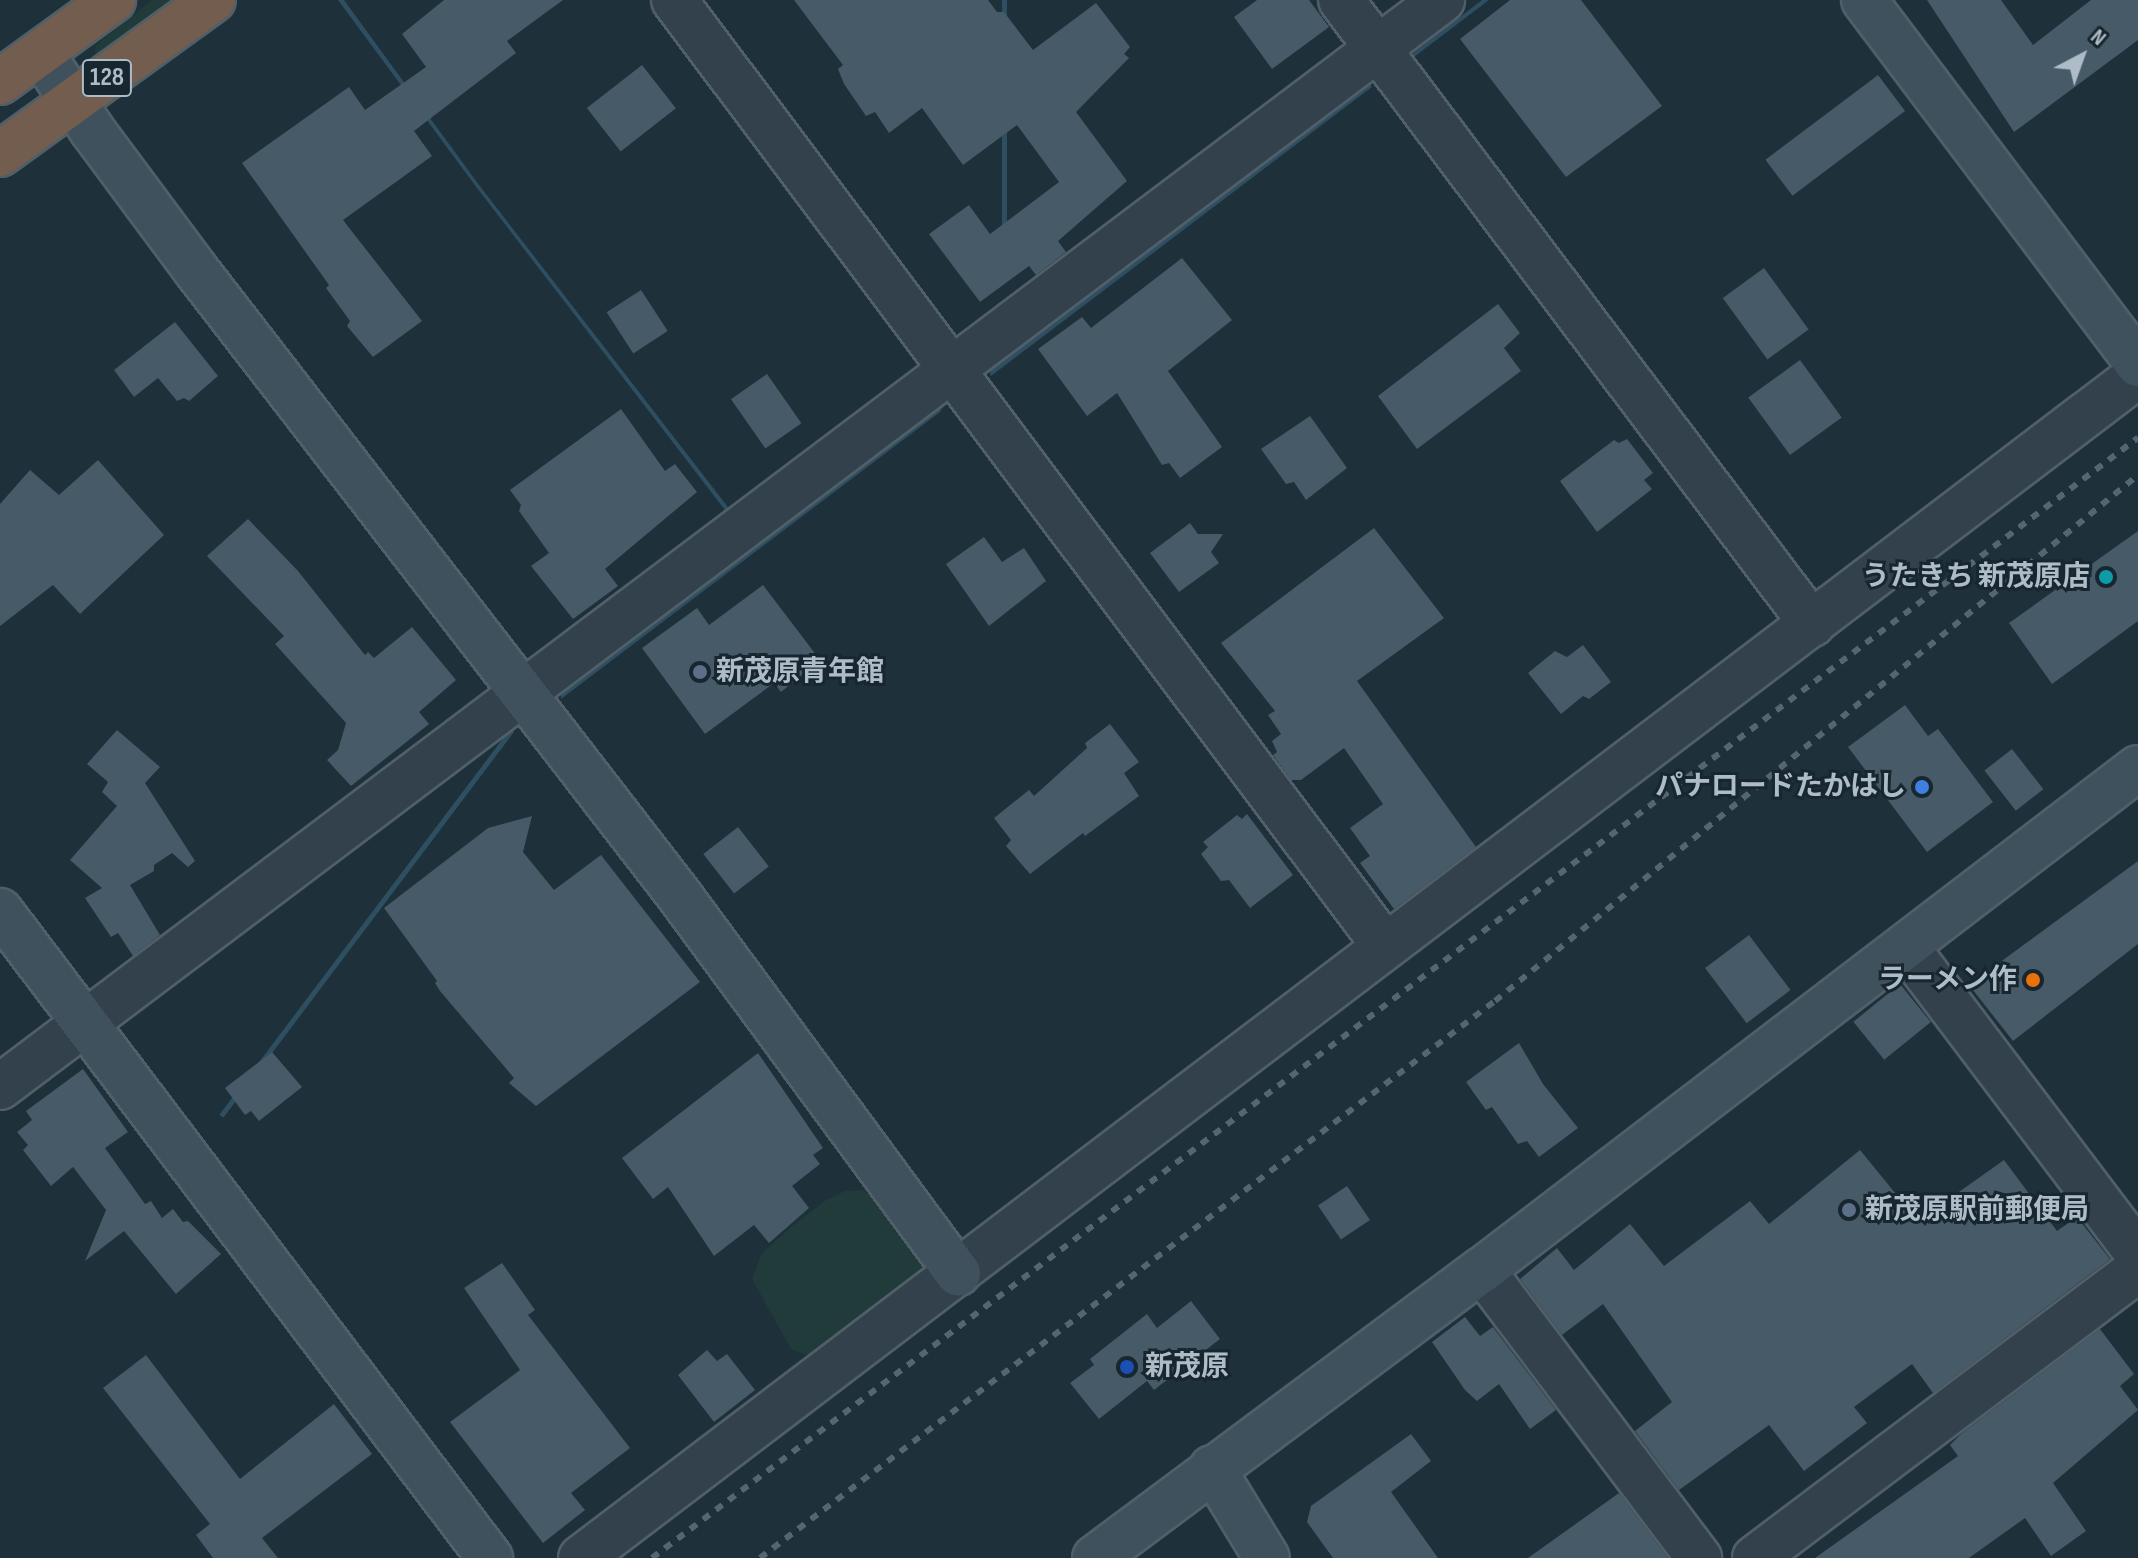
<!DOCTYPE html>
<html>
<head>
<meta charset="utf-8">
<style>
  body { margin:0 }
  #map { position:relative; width:2138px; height:1558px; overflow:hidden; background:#1e303a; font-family:"Sofia Sans Condensed","Noto Sans JP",sans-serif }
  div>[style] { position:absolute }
  .green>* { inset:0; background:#203b39 }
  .water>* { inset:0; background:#2e4e61; transform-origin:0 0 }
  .building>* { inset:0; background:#465a67; transform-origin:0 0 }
  .roads { filter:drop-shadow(2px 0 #505f68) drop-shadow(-2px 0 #505f68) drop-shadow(0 2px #505f68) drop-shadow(0 -2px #505f68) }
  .street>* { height:44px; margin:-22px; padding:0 22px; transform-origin:22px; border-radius:22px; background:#32414b }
  .secondary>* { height:44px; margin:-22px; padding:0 22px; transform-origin:22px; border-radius:22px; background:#40515e }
  .highway>* { height:44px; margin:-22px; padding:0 22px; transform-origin:22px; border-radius:22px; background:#725d4e }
  .rail>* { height:6px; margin-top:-3px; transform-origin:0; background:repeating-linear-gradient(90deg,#546672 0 8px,transparent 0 16px) }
  .dots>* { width:22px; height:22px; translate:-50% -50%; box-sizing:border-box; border:4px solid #18262f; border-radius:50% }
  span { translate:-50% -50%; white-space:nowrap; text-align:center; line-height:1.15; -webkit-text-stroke:6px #18262f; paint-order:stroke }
  .shield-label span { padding:2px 6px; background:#18262f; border:2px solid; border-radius:6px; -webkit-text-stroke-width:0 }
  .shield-label { font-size:26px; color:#adbcc7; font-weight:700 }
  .poi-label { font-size:28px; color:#adbcc7; font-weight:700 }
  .right { translate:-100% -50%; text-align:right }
  .left { translate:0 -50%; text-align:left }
  .north { position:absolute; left:2042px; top:16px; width:80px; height:80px; -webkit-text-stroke:6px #18262f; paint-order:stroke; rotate:41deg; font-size:22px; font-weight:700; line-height:32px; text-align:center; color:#adbcc7 }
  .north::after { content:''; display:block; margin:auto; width:28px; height:36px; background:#adbcc7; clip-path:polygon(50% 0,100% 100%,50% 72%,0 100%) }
</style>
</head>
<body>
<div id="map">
  <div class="green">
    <div style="clip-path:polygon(152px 0,175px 0,104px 55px,95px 53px,96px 45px)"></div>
    <div style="clip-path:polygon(863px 1190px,871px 1195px,930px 1274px,818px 1359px,791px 1349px,752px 1279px,762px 1253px,792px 1226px,826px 1200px,845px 1191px)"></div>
  </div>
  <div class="water">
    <div style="clip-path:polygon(338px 0,344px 0,479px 185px,731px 511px,728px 514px,477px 188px)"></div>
    <div style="left:1002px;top:0;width:5px;height:243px"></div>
    <div style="clip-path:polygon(1482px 0,1489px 0,1414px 57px,1412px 54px)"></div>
    <div style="clip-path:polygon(1370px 84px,1372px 87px,991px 376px,989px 370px)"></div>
    <div style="clip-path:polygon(944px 404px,940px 412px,561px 699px,561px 693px)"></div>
    <div style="left:510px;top:729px;width:5px;height:483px;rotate:37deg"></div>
  </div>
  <div class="building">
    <div style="clip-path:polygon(444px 0,563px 0,507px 41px,516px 53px,414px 131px,432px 156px,343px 220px,422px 321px,373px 357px,347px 326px,350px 321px,326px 288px,329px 285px,242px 163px,349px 87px,365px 110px,426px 67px,402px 34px)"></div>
    <div style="clip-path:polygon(794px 0,988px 0,997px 12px,1004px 12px,1033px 50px,1096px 3px,1130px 47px,1124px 54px,1129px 58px,1076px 112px,1127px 181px,1058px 241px,1066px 252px,1036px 275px,1029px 266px,980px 302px,929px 234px,969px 205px,990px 234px,1059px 182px,1017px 125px,963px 165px,922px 108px,889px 133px,875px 112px,866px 116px,844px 84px,838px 69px,843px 65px)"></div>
    <div style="clip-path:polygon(1257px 0,1309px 0,1329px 27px,1272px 69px,1234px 17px)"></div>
    <div style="clip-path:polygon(1510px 0,1581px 0,1662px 106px,1566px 177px,1460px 39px)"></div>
    <div style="clip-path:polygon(1927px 0,2001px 0,2033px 45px,2091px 0,2138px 0,2138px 40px,2014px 132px)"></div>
    <div style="left:642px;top:65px;width:55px;height:70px;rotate:52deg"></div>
    <div style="left:1878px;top:75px;width:45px;height:141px;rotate:53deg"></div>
    <div style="clip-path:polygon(1182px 258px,1232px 320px,1168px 371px,1222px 447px,1180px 478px,1169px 463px,1162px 465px,1117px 393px,1087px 416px,1038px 349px,1082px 317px,1091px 328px)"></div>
    <div style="left:1764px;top:268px;width:76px;height:51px;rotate:54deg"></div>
    <div style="left:641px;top:290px;width:49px;height:41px;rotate:57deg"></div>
    <div style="clip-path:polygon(1498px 304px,1520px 333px,1504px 348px,1521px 371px,1417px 449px,1378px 396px)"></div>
    <div style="clip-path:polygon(175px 322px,218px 376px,189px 401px,184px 398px,177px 401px,158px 378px,134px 397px,114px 370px)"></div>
    <div style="left:1800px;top:360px;width:71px;height:64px;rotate:54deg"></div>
    <div style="left:767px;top:374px;width:60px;height:44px;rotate:55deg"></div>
    <div style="clip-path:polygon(621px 409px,665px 471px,675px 464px,697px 492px,605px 569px,618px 586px,573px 619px,531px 566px,549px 553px,519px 511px,521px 505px,510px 490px)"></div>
    <div style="clip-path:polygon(1310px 416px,1347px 468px,1306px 500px,1294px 482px,1286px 484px,1261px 449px)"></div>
    <div style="clip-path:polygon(1627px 439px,1653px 473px,1644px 480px,1652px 489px,1597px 532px,1560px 481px,1614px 440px,1619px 443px)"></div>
    <div style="clip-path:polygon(98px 460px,164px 535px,80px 614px,53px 585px,0 626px,0 504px,30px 470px,59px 495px)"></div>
    <div style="clip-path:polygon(248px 519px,298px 571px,365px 655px,368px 652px,374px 658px,412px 627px,456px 680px,419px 712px,429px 724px,351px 786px,327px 760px,338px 750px,346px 723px,275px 644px,284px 636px,207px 556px)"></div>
    <div style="clip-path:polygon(1190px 523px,1198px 534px,1223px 534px,1211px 552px,1219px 563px,1179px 592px,1150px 553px)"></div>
    <div style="clip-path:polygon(1374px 528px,1444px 618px,1357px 681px,1476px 847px,1394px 909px,1360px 863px,1370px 856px,1350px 828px,1383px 804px,1344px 748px,1301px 780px,1291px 780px,1273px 755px,1277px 752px,1272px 741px,1281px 734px,1268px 715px,1275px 711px,1221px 643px)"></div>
    <div style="clip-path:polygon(2138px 531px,2138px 621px,2052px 684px,2009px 623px)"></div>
    <div style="clip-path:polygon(984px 537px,1002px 562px,1024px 548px,1046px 581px,989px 626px,946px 564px)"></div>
    <div style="clip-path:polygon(763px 585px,820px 660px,781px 692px,774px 683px,705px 734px,642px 648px,697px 608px,709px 625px)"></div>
    <div style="clip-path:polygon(1583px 645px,1611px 682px,1589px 699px,1583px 696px,1561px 714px,1528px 673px,1555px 651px,1567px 657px)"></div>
    <div style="clip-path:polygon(1905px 705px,1928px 736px,1938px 729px,1993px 802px,1927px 852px,1848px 747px)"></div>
    <div style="clip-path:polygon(1110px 724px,1139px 762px,1124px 773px,1139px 796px,1085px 836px,1083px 833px,1030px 874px,1006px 846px,1011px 840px,994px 818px,1029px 790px,1034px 796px,1087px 748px,1085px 743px)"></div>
    <div style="clip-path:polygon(117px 730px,160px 767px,145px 783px,195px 861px,188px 867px,172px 853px,154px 865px,154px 871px,130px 885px,160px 935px,133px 956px,118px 933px,111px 937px,85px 898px,102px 888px,70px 860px,117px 806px,102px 792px,108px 782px,87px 764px)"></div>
    <div style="left:2012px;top:749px;width:51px;height:35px;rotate:52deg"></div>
    <div style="clip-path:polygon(1247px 814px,1293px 875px,1250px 908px,1229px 880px,1221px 881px,1201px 854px,1208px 847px,1203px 842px,1237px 815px,1242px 819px)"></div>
    <div style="clip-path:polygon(532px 816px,523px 852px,554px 890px,601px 855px,700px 982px,536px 1106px,509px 1083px,514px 1078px,440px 991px,435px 983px,437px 981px,384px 908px,488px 828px)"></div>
    <div style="left:738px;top:827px;width:50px;height:44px;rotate:52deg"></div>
    <div style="clip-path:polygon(2138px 861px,2138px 944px,2013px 1041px,1969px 985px)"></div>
    <div style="left:1749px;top:935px;width:69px;height:55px;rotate:53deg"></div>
    <div style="left:1900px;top:984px;width:49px;height:60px;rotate:51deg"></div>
    <div style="clip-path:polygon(1519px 1043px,1543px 1084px,1578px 1128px,1539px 1157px,1527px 1141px,1518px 1144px,1492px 1107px,1486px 1110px,1466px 1082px)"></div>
    <div style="clip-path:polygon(272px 1052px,302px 1087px,259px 1121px,251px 1111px,245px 1115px,225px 1088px)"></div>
    <div style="clip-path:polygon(758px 1053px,823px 1148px,813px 1155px,820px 1164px,792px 1186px,809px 1208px,769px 1243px,754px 1225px,714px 1256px,668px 1187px,653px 1199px,622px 1158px)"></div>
    <div style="clip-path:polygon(83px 1069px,128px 1132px,105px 1148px,145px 1204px,151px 1201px,162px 1218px,173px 1209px,183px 1222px,188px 1221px,221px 1254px,176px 1294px,124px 1231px,85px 1261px,106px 1210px,73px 1167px,51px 1186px,23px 1150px,28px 1145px,17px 1132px,32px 1120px,26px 1111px)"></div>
    <div style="clip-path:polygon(1860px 1150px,1918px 1221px,2004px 1160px,2057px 1231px,2077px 1217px,2110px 1259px,1933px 1393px,1912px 1364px,1854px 1407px,1867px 1423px,1804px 1471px,1769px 1425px,1679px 1490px,1635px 1431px,1672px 1402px,1603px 1304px,1562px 1335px,1520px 1279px,1557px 1248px,1574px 1270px,1630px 1224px,1664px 1266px,1750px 1201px,1769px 1224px)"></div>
    <div style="left:1347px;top:1186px;width:41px;height:35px;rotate:56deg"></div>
    <div style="clip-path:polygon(502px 1263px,535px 1310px,528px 1315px,630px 1448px,571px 1493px,585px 1510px,543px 1543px,450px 1422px,520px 1370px,464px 1288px)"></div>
    <div style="clip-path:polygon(1191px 1301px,1220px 1339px,1154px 1390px,1147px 1381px,1099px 1419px,1070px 1383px,1094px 1365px,1090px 1359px,1147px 1314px,1157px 1328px)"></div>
    <div style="clip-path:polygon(1465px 1317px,1480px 1336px,1493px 1327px,1556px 1410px,1530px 1429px,1499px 1384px,1477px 1401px,1465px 1390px,1432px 1342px)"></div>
    <div style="clip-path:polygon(2100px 1329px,2134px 1374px,2120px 1386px,2138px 1410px,2053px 1483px,2086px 1531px,2051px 1556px,2025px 1518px,1969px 1558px,1815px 1558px,1958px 1456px,1950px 1445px,1961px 1434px)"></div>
    <div style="clip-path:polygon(707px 1350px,717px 1361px,727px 1354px,755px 1390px,714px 1422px,678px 1375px)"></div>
    <div style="clip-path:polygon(146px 1355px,240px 1479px,334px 1404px,372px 1454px,262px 1538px,278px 1558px,213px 1558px,196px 1535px,210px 1524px,103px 1388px)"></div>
    <div style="clip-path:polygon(1411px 1434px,1431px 1461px,1391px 1492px,1438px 1558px,1333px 1558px,1307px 1522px,1311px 1506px)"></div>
    <div style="clip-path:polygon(1619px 1493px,1668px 1558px,1528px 1558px)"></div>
  </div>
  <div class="roads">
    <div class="street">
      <div style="left:674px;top:0;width:1183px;rotate:53.07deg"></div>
      <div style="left:1341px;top:0;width:782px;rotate:52.95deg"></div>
      <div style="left:1906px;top:947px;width:385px;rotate:52.9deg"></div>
      <div style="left:0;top:1087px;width:1806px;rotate:-37.01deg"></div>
      <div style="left:1482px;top:1270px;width:361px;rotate:53deg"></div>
      <div style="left:581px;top:1558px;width:1955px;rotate:-37.23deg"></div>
      <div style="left:1755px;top:1558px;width:480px;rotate:-37deg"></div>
    </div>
    <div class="secondary">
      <div style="left:1864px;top:0;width:456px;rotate:53deg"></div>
      <div style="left:41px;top:53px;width:92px;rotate:56.5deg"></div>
      <div style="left:92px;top:130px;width:174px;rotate:53.4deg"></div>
      <div style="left:196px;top:270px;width:790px;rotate:52.3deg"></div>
      <div style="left:679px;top:895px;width:470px;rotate:53.6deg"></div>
      <div style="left:0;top:911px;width:812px;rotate:52.86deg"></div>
      <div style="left:1212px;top:1468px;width:105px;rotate:58.6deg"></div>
      <div style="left:1095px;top:1558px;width:482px;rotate:-36.7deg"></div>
      <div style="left:1482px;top:1270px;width:826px;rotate:-37.42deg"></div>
    </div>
    <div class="highway">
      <div style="left:0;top:82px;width:140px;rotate:-36deg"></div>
      <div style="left:0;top:154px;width:263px;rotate:-35.9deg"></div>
    </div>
  </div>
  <div class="rail">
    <div style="left:652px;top:1558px;width:1861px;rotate:-37.01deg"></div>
    <div style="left:760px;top:1558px;width:922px;rotate:-37.16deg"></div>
    <div style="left:1495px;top:1001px;width:831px;rotate:-39.28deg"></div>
  </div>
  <div class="dots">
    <div style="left:2106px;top:577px;background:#0f9aa8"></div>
    <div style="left:700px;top:672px;background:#5c6f8a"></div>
    <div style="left:1922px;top:787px;background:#3f7fe0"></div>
    <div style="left:2033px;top:980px;background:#e8710a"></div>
    <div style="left:1849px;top:1210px;background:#5c6f8a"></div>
    <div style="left:1127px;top:1367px;background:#1a4fb4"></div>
  </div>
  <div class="shield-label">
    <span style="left:107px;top:78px">128</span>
  </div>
  <div class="poi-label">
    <span class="right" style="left:2090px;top:577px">うたきち 新茂原店</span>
    <span class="left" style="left:716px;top:672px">新茂原青年館</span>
    <span class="right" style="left:1906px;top:787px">パナロードたかはし</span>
    <span class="right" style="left:2017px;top:980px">ラーメン作</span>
    <span class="left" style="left:1865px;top:1210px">新茂原駅前郵便局</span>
    <span class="left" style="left:1145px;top:1367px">新茂原</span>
  </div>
  <div class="north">N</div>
</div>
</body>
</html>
